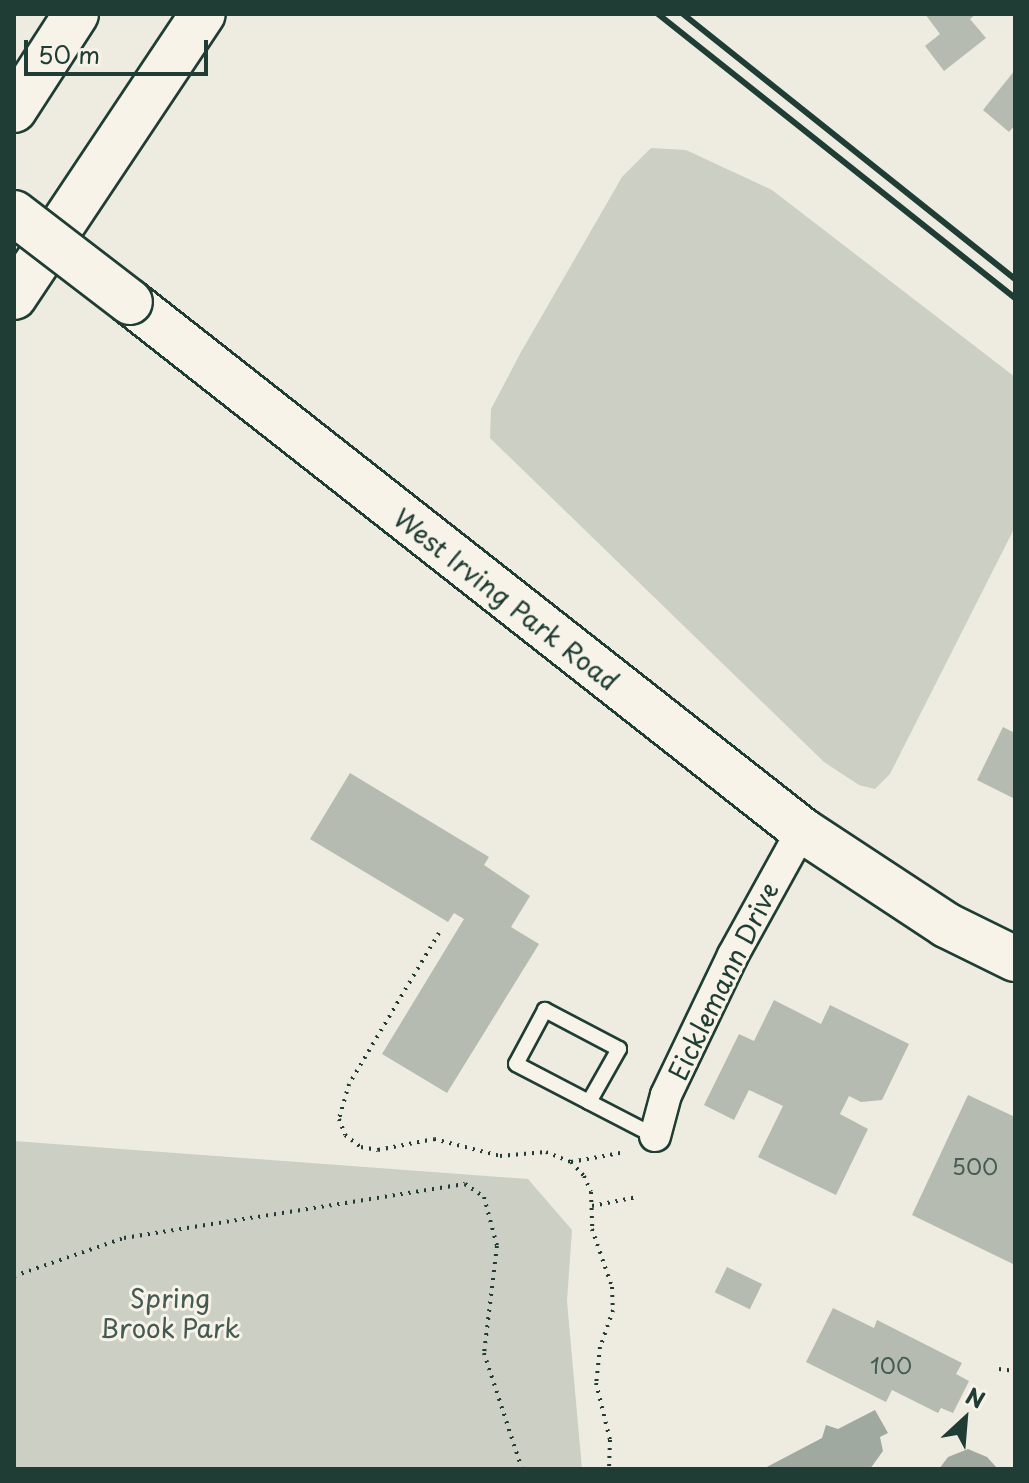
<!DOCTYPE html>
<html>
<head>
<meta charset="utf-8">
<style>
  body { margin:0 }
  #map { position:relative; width:1029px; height:1483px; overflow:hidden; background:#eeece1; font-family:"Playpen Sans",sans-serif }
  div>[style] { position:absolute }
  .green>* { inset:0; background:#cccfc4 }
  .water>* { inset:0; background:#9fa99f }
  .building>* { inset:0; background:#b5bbb0; transform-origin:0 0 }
  .path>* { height:4px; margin-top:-2px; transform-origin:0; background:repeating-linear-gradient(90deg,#1f3d34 0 2px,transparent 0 8px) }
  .roads { filter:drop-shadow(2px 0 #1f3d34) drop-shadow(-2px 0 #1f3d34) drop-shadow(0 2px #1f3d34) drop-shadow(0 -2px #1f3d34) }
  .service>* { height:14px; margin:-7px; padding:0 7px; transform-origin:7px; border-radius:7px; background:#f7f3e8 }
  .minor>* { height:30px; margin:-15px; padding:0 15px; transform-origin:15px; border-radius:15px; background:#f7f3e8 }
  .primary>* { height:44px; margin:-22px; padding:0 22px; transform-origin:22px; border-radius:22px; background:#f7f3e8 }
  .motorway>* { height:44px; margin:-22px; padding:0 22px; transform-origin:22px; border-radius:22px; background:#f7f3e8 }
  .rail>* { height:6px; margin:-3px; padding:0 3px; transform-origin:3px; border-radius:3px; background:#1f3d34 }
  .bridges { filter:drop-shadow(2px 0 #1f3d34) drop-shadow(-2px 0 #1f3d34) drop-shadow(0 2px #1f3d34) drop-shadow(0 -2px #1f3d34) }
  .primary-bridge>* { height:44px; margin:-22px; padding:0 22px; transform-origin:22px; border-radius:22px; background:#f7f3e8 }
  span { translate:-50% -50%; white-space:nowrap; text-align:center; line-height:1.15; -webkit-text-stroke:6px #f7f3e8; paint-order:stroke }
  .number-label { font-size:22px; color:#445c53 }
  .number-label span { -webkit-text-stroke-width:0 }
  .street-label { font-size:26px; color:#1f3d34 }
  .park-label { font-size:26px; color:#425a51 }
  .frame { position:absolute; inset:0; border:16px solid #1f3d34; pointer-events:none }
  .north { position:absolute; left:925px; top:1379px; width:80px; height:80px; -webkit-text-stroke:6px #f7f3e8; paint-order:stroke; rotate:26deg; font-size:22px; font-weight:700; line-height:32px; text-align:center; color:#1f3d34 }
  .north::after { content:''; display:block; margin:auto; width:28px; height:36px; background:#1f3d34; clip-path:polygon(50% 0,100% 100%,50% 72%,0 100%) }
  .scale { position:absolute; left:24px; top:40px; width:184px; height:36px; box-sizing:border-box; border:4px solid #1f3d34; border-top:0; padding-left:10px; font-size:24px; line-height:28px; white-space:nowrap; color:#1f3d34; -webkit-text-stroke:6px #f7f3e8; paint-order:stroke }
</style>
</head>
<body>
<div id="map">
  <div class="green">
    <div style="clip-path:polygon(651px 148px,686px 150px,772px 190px,1015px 377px,1015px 527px,890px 774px,875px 789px,859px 785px,824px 762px,490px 438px,491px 409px,521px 352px,622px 177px)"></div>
    <div style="clip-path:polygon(14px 1141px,528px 1179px,572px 1230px,567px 1301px,582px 1469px,14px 1469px)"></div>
  </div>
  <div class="water">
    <div style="clip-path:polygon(875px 1410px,888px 1433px,880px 1437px,883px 1451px,870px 1469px,763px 1469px,822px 1438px,826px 1425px,838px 1429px)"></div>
    <div style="clip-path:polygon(968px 1449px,987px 1457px,998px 1469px,939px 1469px,948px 1457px)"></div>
  </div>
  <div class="building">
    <div style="clip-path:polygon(925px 14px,976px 14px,970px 19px,986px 38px,944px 71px,925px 46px,940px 34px)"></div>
    <div style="clip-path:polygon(1015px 70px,1015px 125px,1009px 132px,983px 110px)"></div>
    <div style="clip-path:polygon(1003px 727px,1015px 733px,1015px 799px,977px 780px)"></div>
    <div style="clip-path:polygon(350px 773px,489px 857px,484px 865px,530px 896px,511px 927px,539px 944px,447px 1093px,382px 1054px,464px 919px,454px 913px,448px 922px,310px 839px)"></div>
    <div style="clip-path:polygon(774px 1000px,821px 1024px,830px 1005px,909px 1044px,882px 1100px,861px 1102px,849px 1096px,840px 1114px,868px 1129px,836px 1195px,758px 1157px,783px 1106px,749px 1090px,734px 1120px,704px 1105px,739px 1034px,754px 1041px)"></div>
    <div style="clip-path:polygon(968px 1095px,1015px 1117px,1015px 1265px,912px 1215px)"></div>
    <div style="left:727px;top:1267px;width:39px;height:28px;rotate:26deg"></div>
    <div style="clip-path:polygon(833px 1308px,874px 1328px,877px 1320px,962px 1363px,956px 1374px,969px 1381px,953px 1413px,941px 1408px,938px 1413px,892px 1390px,886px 1402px,806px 1362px)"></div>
  </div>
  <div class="path">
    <div style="left:439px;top:933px;width:176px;rotate:120.8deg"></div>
    <div style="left:349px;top:1084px;width:36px;rotate:106deg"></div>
    <div style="left:339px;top:1119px;width:17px;rotate:69deg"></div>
    <div style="left:345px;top:1135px;width:20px;rotate:37deg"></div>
    <div style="left:361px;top:1147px;width:17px;rotate:10deg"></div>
    <div style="left:378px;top:1150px;width:57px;rotate:-11.1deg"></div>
    <div style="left:434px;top:1139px;width:68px;rotate:14.4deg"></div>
    <div style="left:500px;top:1156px;width:46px;rotate:-5deg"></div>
    <div style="left:546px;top:1152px;width:27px;rotate:22deg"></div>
    <div style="left:571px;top:1162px;width:19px;rotate:47deg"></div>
    <div style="left:584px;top:1176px;width:17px;rotate:66deg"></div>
    <div style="left:591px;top:1192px;width:37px;rotate:88deg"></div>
    <div style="left:592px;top:1229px;width:61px;rotate:71deg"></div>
    <div style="left:612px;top:1287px;width:23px;rotate:88deg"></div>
    <div style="left:613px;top:1310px;width:39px;rotate:109deg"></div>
    <div style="left:600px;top:1347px;width:36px;rotate:96deg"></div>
    <div style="left:596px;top:1383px;width:59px;rotate:76.2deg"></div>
    <div style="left:610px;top:1440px;width:29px;rotate:92deg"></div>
    <div style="left:571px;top:1162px;width:50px;rotate:-10.4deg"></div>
    <div style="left:592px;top:1206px;width:46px;rotate:-11.3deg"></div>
    <div style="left:14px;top:1276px;width:116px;rotate:-19.1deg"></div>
    <div style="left:124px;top:1238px;width:345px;rotate:-9deg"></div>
    <div style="left:465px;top:1184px;width:23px;rotate:34deg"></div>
    <div style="left:484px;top:1197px;width:51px;rotate:75.1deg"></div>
    <div style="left:497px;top:1246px;width:108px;rotate:96.9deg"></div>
    <div style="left:484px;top:1353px;width:122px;rotate:71.9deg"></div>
    <div style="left:999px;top:1369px;width:16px;rotate:7deg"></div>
  </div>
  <div class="roads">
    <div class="service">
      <div style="left:589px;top:1102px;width:61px;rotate:-60.5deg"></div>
      <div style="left:619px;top:1049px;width:84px;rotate:-152.2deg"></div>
      <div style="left:545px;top:1010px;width:61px;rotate:118.2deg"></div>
      <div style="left:516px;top:1064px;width:82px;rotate:27.5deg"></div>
      <div style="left:589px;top:1102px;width:74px;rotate:27.3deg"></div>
    </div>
    <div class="minor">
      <div style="left:655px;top:1136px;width:42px;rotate:-75deg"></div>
      <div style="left:666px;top:1095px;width:155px;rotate:-64.4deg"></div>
      <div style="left:733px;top:955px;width:143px;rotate:-61.1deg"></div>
    </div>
    <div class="primary">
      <div style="left:130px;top:302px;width:855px;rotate:38.16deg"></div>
      <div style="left:802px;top:830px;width:173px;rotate:33.4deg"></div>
      <div style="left:946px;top:925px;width:77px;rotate:26.2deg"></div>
    </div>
    <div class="motorway">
      <div style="left:14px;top:110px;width:114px;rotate:-57.1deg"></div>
      <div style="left:14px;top:297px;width:340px;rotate:-56.3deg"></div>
    </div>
  </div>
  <div class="rail">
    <div style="left:658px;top:14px;width:456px;rotate:38.5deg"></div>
    <div style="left:683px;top:14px;width:425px;rotate:38.6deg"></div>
  </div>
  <div class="bridges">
    <div class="primary-bridge">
      <div style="left:14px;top:213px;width:146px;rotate:37.5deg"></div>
    </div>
  </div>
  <div class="number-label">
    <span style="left:975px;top:1166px">500</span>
    <span style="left:891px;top:1365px">100</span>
  </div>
  <div class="street-label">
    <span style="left:506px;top:599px;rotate:38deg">West Irving Park Road</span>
    <span style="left:723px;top:981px;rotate:-64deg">Eicklemann Drive</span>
  </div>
  <div class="park-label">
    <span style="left:170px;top:1313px">Spring<br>Brook Park</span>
  </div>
  <div class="frame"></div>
  <div class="north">N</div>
  <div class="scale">50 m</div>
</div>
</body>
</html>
